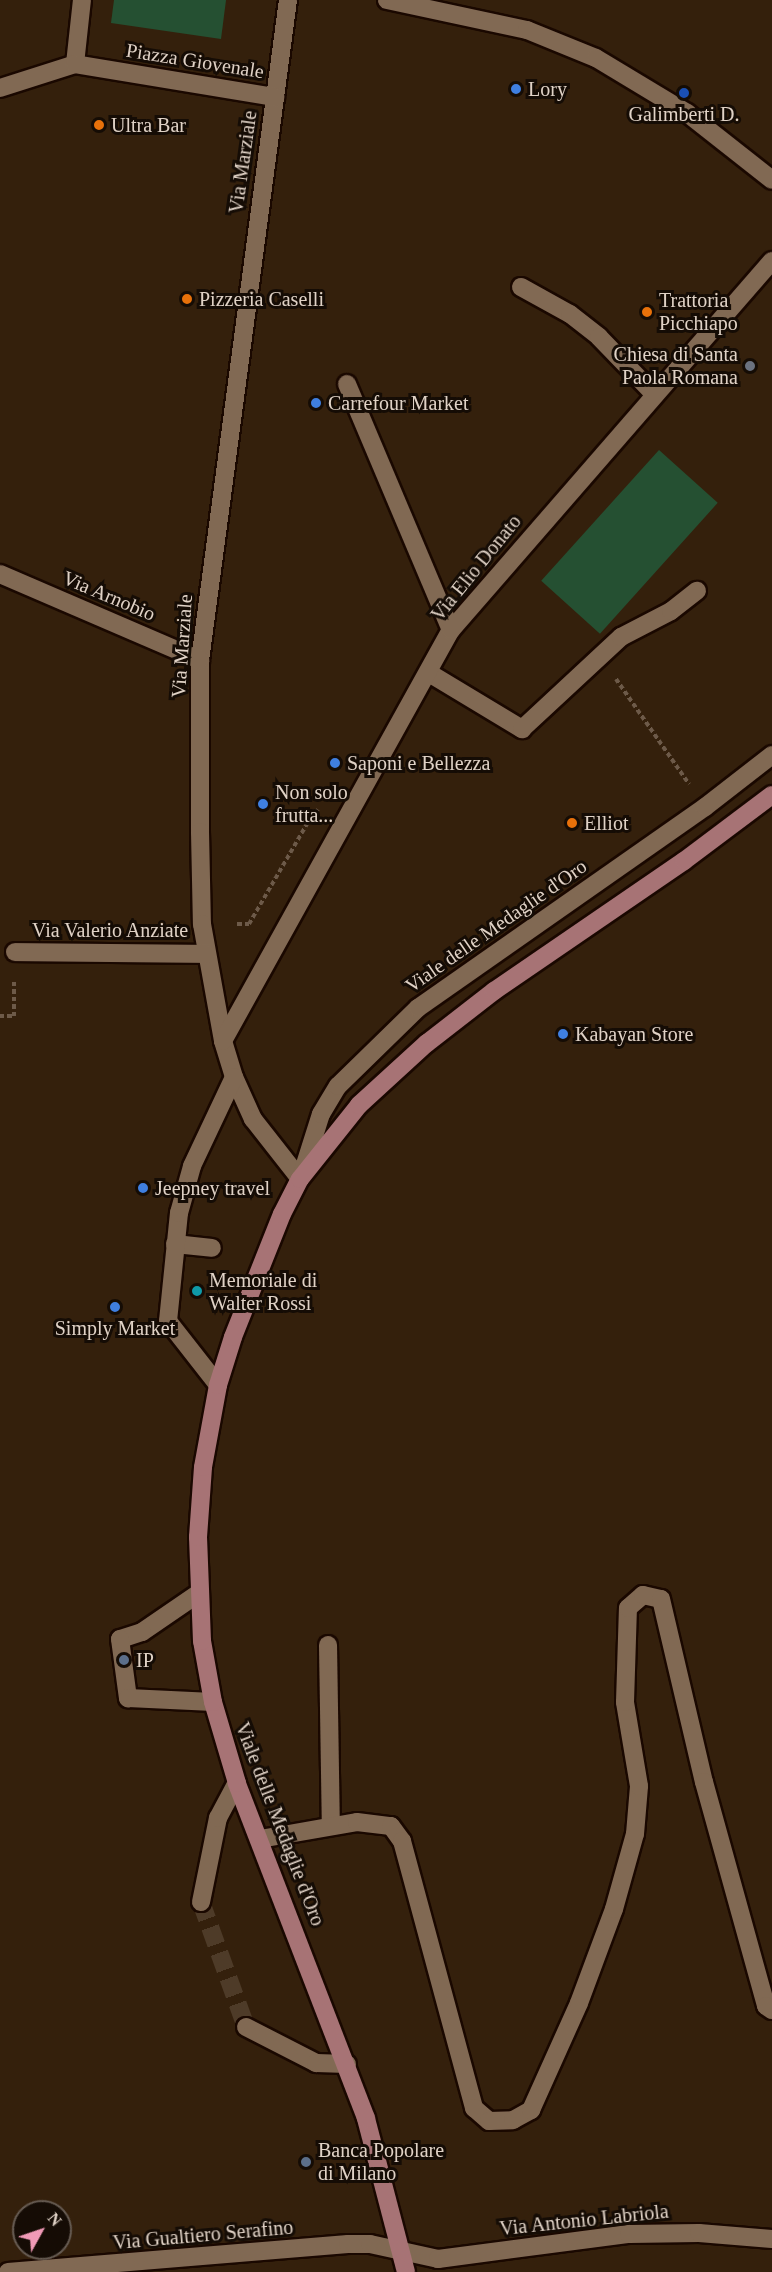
<!DOCTYPE html>
<html>
<head>
<meta charset="utf-8">
<style>
  body { margin:0 }
  #map { position:relative; width:772px; height:2272px; overflow:hidden; background:#34200c; font-family:Georgia,serif }
  div>[style] { position:absolute }
  .green>* { inset:0; background:#255032; transform-origin:0 0 }
  .minor-tunnel>* { height:18px; margin-top:-9px; transform-origin:0; background:repeating-linear-gradient(90deg,#4e3b28 0 18px,transparent 0 27px) }
  .path>* { height:4px; margin-top:-2px; transform-origin:0; background:repeating-linear-gradient(90deg,#6d5a49 0 4.5px,transparent 0 7.5px) }
  .roads { filter:drop-shadow(2px 0 #1a0800) drop-shadow(-2px 0 #1a0800) drop-shadow(0 2px #1a0800) drop-shadow(0 -2px #1a0800) }
  .minor>* { height:18px; margin:-9px; padding:0 9px; transform-origin:9px; border-radius:9px; background:#816953 }
  .major>* { height:18px; margin:-9px; padding:0 9px; transform-origin:9px; border-radius:9px; background:#a77375 }
  .dots>* { width:16px; height:16px; translate:-50% -50%; box-sizing:border-box; border:3px solid #150c05; border-radius:50% }
  span { translate:-50% -50%; white-space:nowrap; text-align:center; line-height:1.15; -webkit-text-stroke:6px #150c05; paint-order:stroke }
  .street-label { font-size:20px; color:#e0d2c6 }
  .poi-label { font-size:20px; color:#e0d2c6 }
  .left { translate:0 -50%; text-align:left }
  .right { translate:-100% -50%; text-align:right }
  .north { position:absolute; left:12px; top:2200px; width:60px; height:60px; box-sizing:border-box; background:#150c05; border:2px solid #665b52; border-radius:50%; rotate:50deg; font-size:16px; font-weight:700; line-height:24px; text-align:center; color:#e0d2c6 }
  .north::after { content:''; display:block; margin:auto; width:21px; height:27px; background:#f09ab7; clip-path:polygon(50% 0,100% 100%,50% 72%,0 100%) }
</style>
</head>
<body>
<div id="map">
  <div class="green">
    <div style="clip-path:polygon(114px 0,226px 0,221px 39px,111px 23px)"></div>
    <div style="left:659px;top:450px;width:79px;height:176px;rotate:42deg"></div>
  </div>
  <div class="minor-tunnel">
    <div style="left:201px;top:1902px;width:133px;rotate:70.2deg"></div>
  </div>
  <div class="path">
    <div style="left:616px;top:679px;width:128px;rotate:55.2deg"></div>
    <div style="left:237px;top:924px;width:12px"></div>
    <div style="left:249px;top:924px;width:132px;rotate:-59.9deg"></div>
    <div style="left:315px;top:810px;width:4px;rotate:34deg"></div>
    <div style="left:0;top:1016px;width:14px"></div>
    <div style="left:14px;top:1016px;width:36px;rotate:-90deg"></div>
  </div>
  <div class="roads">
    <div class="minor">
      <div style="left:288px;top:0;width:666px;rotate:97.59deg"></div>
      <div style="left:200px;top:660px;width:172px;rotate:90deg"></div>
      <div style="left:200px;top:832px;width:92px;rotate:88.8deg"></div>
      <div style="left:202px;top:924px;width:119px;rotate:79.8deg"></div>
      <div style="left:223px;top:1041px;width:38px;rotate:73deg"></div>
      <div style="left:234px;top:1077px;width:46px;rotate:65.7deg"></div>
      <div style="left:253px;top:1119px;width:76px;rotate:51.9deg"></div>
      <div style="left:387px;top:0;width:143px;rotate:12.1deg"></div>
      <div style="left:527px;top:30px;width:74px;rotate:22.1deg"></div>
      <div style="left:596px;top:58px;width:106px;rotate:31.1deg"></div>
      <div style="left:687px;top:113px;width:108px;rotate:38.2deg"></div>
      <div style="left:75px;top:64px;width:64px;rotate:-83.8deg"></div>
      <div style="left:0;top:88px;width:79px;rotate:-17.7deg"></div>
      <div style="left:75px;top:64px;width:203px;rotate:9.4deg"></div>
      <div style="left:521px;top:287px;width:56px;rotate:28.9deg"></div>
      <div style="left:570px;top:314px;width:37px;rotate:38deg"></div>
      <div style="left:599px;top:337px;width:79px;rotate:46deg"></div>
      <div style="left:347px;top:384px;width:267px;rotate:67.1deg"></div>
      <div style="left:0;top:574px;width:218px;rotate:23.3deg"></div>
      <div style="left:429px;top:673px;width:109px;rotate:31.1deg"></div>
      <div style="left:522px;top:729px;width:135px;rotate:-42.9deg"></div>
      <div style="left:621px;top:637px;width:56px;rotate:-27.5deg"></div>
      <div style="left:671px;top:611px;width:33px;rotate:-38deg"></div>
      <div style="left:15px;top:952px;width:191px;rotate:0.6deg"></div>
      <div style="left:223px;top:1041px;width:470px;rotate:-61deg"></div>
      <div style="left:451px;top:630px;width:489px;rotate:-49deg"></div>
      <div style="left:301px;top:1177px;width:66px;rotate:-72.4deg"></div>
      <div style="left:321px;top:1114px;width:33px;rotate:-59deg"></div>
      <div style="left:338px;top:1086px;width:112px;rotate:-44.3deg"></div>
      <div style="left:418px;top:1008px;width:350px;rotate:-35deg"></div>
      <div style="left:705px;top:807px;width:85px;rotate:-37.8deg"></div>
      <div style="left:175px;top:1244px;width:37px;rotate:6deg"></div>
      <div style="left:218px;top:1385px;width:81px;rotate:-128deg"></div>
      <div style="left:168px;top:1321px;width:109px;rotate:-84.2deg"></div>
      <div style="left:179px;top:1213px;width:49px;rotate:-74.5deg"></div>
      <div style="left:192px;top:1166px;width:98px;rotate:-64.7deg"></div>
      <div style="left:199px;top:1593px;width:69px;rotate:145.6deg"></div>
      <div style="left:142px;top:1632px;width:23px;rotate:162deg"></div>
      <div style="left:120px;top:1639px;width:60px;rotate:82.3deg"></div>
      <div style="left:128px;top:1698px;width:85px;rotate:2.7deg"></div>
      <div style="left:328px;top:1645px;width:181px;rotate:89.1deg"></div>
      <div style="left:260px;top:1839px;width:98px;rotate:-9.9deg"></div>
      <div style="left:357px;top:1822px;width:34px;rotate:7deg"></div>
      <div style="left:391px;top:1826px;width:19px;rotate:54deg"></div>
      <div style="left:402px;top:1841px;width:277px;rotate:74.9deg"></div>
      <div style="left:474px;top:2108px;width:20px;rotate:41deg"></div>
      <div style="left:489px;top:2121px;width:24px;rotate:-2deg"></div>
      <div style="left:513px;top:2120px;width:21px;rotate:-29deg"></div>
      <div style="left:531px;top:2110px;width:117px;rotate:-65.8deg"></div>
      <div style="left:579px;top:2003px;width:100px;rotate:-69.6deg"></div>
      <div style="left:614px;top:1909px;width:78px;rotate:-74.4deg"></div>
      <div style="left:635px;top:1834px;width:48px;rotate:-85.2deg"></div>
      <div style="left:639px;top:1786px;width:85px;rotate:-99.5deg"></div>
      <div style="left:625px;top:1702px;width:94px;rotate:-88.2deg"></div>
      <div style="left:628px;top:1608px;width:20px;rotate:-41deg"></div>
      <div style="left:643px;top:1595px;width:18px;rotate:13deg"></div>
      <div style="left:661px;top:1599px;width:188px;rotate:76.8deg"></div>
      <div style="left:704px;top:1782px;width:232px;rotate:74.5deg"></div>
      <div style="left:766px;top:2006px;width:7px;rotate:34deg"></div>
      <div style="left:201px;top:1902px;width:86px;rotate:-78.6deg"></div>
      <div style="left:218px;top:1818px;width:40px;rotate:-62deg"></div>
      <div style="left:246px;top:2027px;width:79px;rotate:27.2deg"></div>
      <div style="left:316px;top:2063px;width:31px;rotate:2deg"></div>
      <div style="left:8px;top:2272px;width:341px;rotate:-4.7deg"></div>
      <div style="left:348px;top:2244px;width:22px"></div>
      <div style="left:370px;top:2244px;width:70px;rotate:12.4deg"></div>
      <div style="left:438px;top:2259px;width:193px;rotate:-7.5deg"></div>
      <div style="left:629px;top:2234px;width:70px;rotate:-0.8deg"></div>
      <div style="left:699px;top:2233px;width:73px;rotate:4.7deg"></div>
    </div>
    <div class="major">
      <div style="left:406px;top:2272px;width:159px;rotate:-104.6deg"></div>
      <div style="left:366px;top:2118px;width:359px;rotate:-111.1deg"></div>
      <div style="left:237px;top:1783px;width:84px;rotate:-106.5deg"></div>
      <div style="left:213px;top:1702px;width:62px;rotate:-100.2deg"></div>
      <div style="left:202px;top:1641px;width:104px;rotate:-92.2deg"></div>
      <div style="left:198px;top:1537px;width:70px;rotate:-85.9deg"></div>
      <div style="left:203px;top:1467px;width:83px;rotate:-79.6deg"></div>
      <div style="left:218px;top:1385px;width:50px;rotate:-72.6deg"></div>
      <div style="left:233px;top:1337px;width:132px;rotate:-68.3deg"></div>
      <div style="left:282px;top:1214px;width:39px;rotate:-63deg"></div>
      <div style="left:300px;top:1179px;width:95px;rotate:-51.4deg"></div>
      <div style="left:359px;top:1105px;width:92px;rotate:-42.4deg"></div>
      <div style="left:427px;top:1043px;width:85px;rotate:-37.8deg"></div>
      <div style="left:494px;top:991px;width:230px;rotate:-34.4deg"></div>
      <div style="left:684px;top:861px;width:110px;rotate:-36.9deg"></div>
    </div>
  </div>
  <div class="dots">
    <div style="left:516px;top:89px;background:#3f7fe0"></div>
    <div style="left:684px;top:93px;background:#1a4fb4"></div>
    <div style="left:99px;top:125px;background:#e8710a"></div>
    <div style="left:187px;top:299px;background:#e8710a"></div>
    <div style="left:647px;top:312px;background:#e8710a"></div>
    <div style="left:750px;top:366px;background:#6b7280"></div>
    <div style="left:316px;top:403px;background:#3f7fe0"></div>
    <div style="left:335px;top:763px;background:#3f7fe0"></div>
    <div style="left:263px;top:804px;background:#3f7fe0"></div>
    <div style="left:572px;top:823px;background:#e8710a"></div>
    <div style="left:563px;top:1034px;background:#3f7fe0"></div>
    <div style="left:143px;top:1188px;background:#3f7fe0"></div>
    <div style="left:197px;top:1291px;background:#0f9aa8"></div>
    <div style="left:115px;top:1307px;background:#3f7fe0"></div>
    <div style="left:124px;top:1660px;background:#5c6f8a"></div>
    <div style="left:306px;top:2162px;background:#5c6f8a"></div>
  </div>
  <div class="street-label">
    <span style="left:195px;top:61px;rotate:9deg">Piazza Giovenale</span>
    <span style="left:243px;top:162px;rotate:-82deg">Via Marziale</span>
    <span style="left:476px;top:568px;rotate:-51deg">Via Elio Donato</span>
    <span style="left:109px;top:596px;rotate:23deg">Via Arnobio</span>
    <span style="left:182px;top:646px;rotate:-86deg">Via Marziale</span>
    <span style="left:496px;top:926px;rotate:-35deg">Viale delle Medaglie d'Oro</span>
    <span style="left:110px;top:930px">Via Valerio Anziate</span>
    <span style="left:280px;top:1824px;rotate:69deg">Viale delle Medaglie d'Oro</span>
    <span style="left:584px;top:2220px;rotate:-6deg">Via Antonio Labriola</span>
    <span style="left:203px;top:2235px;rotate:-5deg">Via Gualtiero Serafino</span>
  </div>
  <div class="poi-label">
    <span class="left" style="left:528px;top:89px">Lory</span>
    <span style="left:684px;top:114px">Galimberti D.</span>
    <span class="left" style="left:111px;top:125px">Ultra Bar</span>
    <span class="left" style="left:199px;top:299px">Pizzeria Caselli</span>
    <span class="left" style="left:659px;top:312px">Trattoria<br>Picchiapo</span>
    <span class="right" style="left:738px;top:366px">Chiesa di Santa<br>Paola Romana</span>
    <span class="left" style="left:328px;top:403px">Carrefour Market</span>
    <span class="left" style="left:347px;top:763px">Saponi e Bellezza</span>
    <span class="left" style="left:275px;top:804px">Non solo<br>frutta...</span>
    <span class="left" style="left:584px;top:823px">Elliot</span>
    <span class="left" style="left:575px;top:1034px">Kabayan Store</span>
    <span class="left" style="left:155px;top:1188px">Jeepney travel</span>
    <span class="left" style="left:209px;top:1292px">Memoriale di<br>Walter Rossi</span>
    <span style="left:115px;top:1328px">Simply Market</span>
    <span class="left" style="left:136px;top:1660px">IP</span>
    <span class="left" style="left:318px;top:2162px">Banca Popolare<br>di Milano</span>
  </div>
  <div class="north">N</div>
</div>
</body>
</html>
